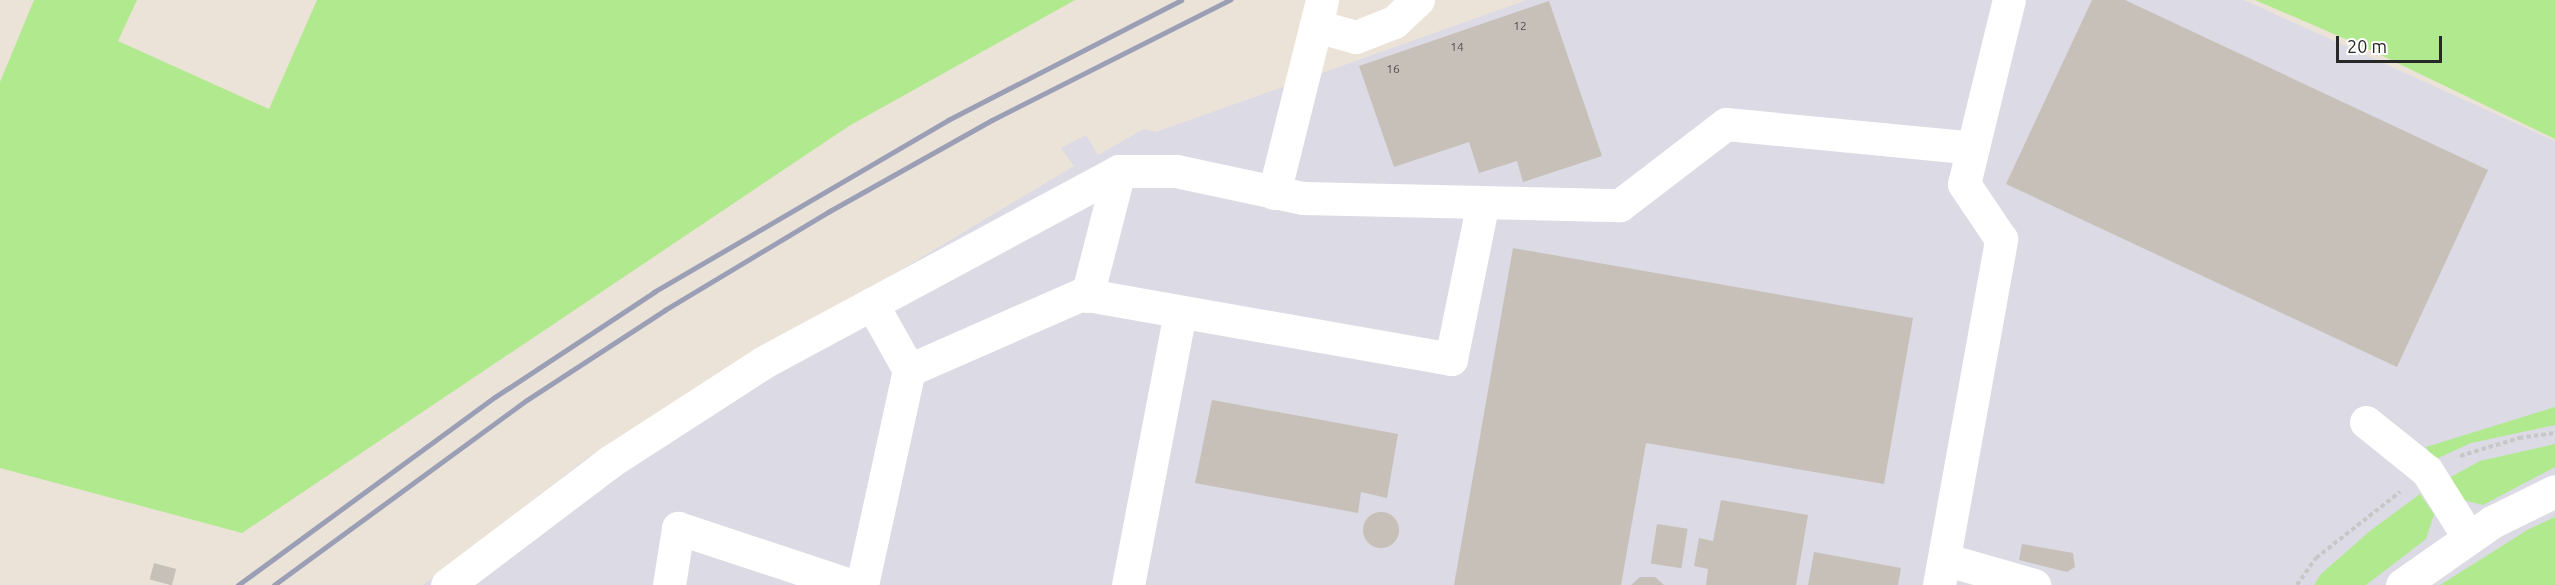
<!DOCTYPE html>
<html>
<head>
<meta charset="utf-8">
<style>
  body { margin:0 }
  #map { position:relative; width:2555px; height:585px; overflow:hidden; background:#ece3d8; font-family:Ubuntu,sans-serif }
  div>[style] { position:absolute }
  .industrial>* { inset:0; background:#dcdae4 }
  .green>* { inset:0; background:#b1e98e }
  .building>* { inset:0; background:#c7c0b8; transform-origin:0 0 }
  .round { border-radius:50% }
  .path>* { height:4px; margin-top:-2px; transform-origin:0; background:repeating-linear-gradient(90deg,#c7c7c7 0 4.5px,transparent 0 7.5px) }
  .minor>* { height:33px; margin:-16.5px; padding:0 16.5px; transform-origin:16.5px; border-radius:16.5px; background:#fff }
  .rail>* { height:4.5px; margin:-2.25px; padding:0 2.25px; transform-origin:2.25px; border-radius:2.25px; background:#9b9fb5 }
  span { translate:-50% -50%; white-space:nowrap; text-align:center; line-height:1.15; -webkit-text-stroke:6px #fff; paint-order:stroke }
  .number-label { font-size:12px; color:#504e4c }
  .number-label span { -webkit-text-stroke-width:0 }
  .scale { position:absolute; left:2336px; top:36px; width:106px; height:27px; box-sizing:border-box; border:3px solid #282828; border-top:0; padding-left:8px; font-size:18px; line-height:21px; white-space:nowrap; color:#282828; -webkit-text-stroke:4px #fff; paint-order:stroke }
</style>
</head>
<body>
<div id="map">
  <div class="industrial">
    <div style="clip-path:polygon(1527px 0,2244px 0,2555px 141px,2555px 585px,423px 585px,587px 458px,1074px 166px,1061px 148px,1086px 135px,1098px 155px,1144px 129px,1156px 132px)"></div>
  </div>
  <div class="green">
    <div style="clip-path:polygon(34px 0,137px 0,118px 41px,269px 109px,317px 0,1075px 0,849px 126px,242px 533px,0 468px,0 82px)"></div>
    <div style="clip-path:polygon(2255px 0,2555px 0,2555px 139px,2364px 47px)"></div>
    <div style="clip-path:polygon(2555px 407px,2555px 425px,2471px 443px,2434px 460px,2426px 447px)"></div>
    <div style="clip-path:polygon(2555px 444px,2555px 467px,2483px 505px,2463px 500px,2447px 479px,2480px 461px)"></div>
    <div style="clip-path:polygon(2420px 494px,2434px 514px,2426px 539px,2366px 585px,2314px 585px,2321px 574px,2370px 531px)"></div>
    <div style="clip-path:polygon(2555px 517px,2555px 585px,2440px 585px,2529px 529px)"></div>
  </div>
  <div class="building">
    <div style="clip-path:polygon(2092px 0,2125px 0,2488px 170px,2397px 367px,2006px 184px)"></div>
    <div style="clip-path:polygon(1549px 1px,1602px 156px,1523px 182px,1517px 161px,1479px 173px,1469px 142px,1394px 167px,1359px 66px)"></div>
    <div style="clip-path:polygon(1513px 248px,1913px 318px,1884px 484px,1646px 443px,1621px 585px,1454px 585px)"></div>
    <div style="clip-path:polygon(1212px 400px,1398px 434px,1387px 498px,1361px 492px,1358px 513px,1195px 483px)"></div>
    <div style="clip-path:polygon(1721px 500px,1808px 515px,1796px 585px,1706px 585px,1708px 569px,1694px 566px,1699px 538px,1713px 541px)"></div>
    <div class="round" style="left:1363px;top:512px;width:36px;height:36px"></div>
    <div style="left:1657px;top:524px;width:31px;height:40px;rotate:9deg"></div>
    <div style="clip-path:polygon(2022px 544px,2073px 553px,2075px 567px,2067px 572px,2019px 560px)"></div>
    <div style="clip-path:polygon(1814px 552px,1901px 568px,1898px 585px,1808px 585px)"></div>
    <div style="left:154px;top:563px;width:23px;height:17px;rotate:15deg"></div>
    <div style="clip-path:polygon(1640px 577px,1655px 577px,1664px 585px,1631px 585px)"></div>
  </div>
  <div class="path">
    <div style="left:2460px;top:456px;width:62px;rotate:-17deg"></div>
    <div style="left:2519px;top:438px;width:36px;rotate:-8deg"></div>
    <div style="left:2297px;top:585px;width:33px;rotate:-55deg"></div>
    <div style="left:2316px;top:558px;width:107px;rotate:-38.2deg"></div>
  </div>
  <div class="minor">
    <div style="left:1316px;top:26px;width:41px;rotate:15.4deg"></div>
    <div style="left:1356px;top:37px;width:41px;rotate:-21.5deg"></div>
    <div style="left:1394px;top:22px;width:33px;rotate:-43deg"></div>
    <div style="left:1274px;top:193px;width:199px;rotate:-76deg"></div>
    <div style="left:1087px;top:296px;width:129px;rotate:-75.6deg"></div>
    <div style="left:909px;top:370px;width:189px;rotate:-23.7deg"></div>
    <div style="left:1082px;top:294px;width:375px;rotate:10deg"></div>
    <div style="left:1451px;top:359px;width:160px;rotate:-78.5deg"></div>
    <div style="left:2366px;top:422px;width:78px;rotate:38.8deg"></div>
    <div style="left:2427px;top:471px;width:79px;rotate:57.9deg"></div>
    <div style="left:1944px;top:559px;width:94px;rotate:16.1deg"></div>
    <div style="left:447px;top:585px;width:206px;rotate:-37.1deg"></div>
    <div style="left:611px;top:461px;width:182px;rotate:-32.9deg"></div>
    <div style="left:764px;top:362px;width:403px;rotate:-28.3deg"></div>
    <div style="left:1119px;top:171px;width:57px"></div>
    <div style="left:1176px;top:171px;width:130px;rotate:12deg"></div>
    <div style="left:1303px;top:198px;width:317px;rotate:1.3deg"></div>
    <div style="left:1620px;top:205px;width:133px;rotate:-37.4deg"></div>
    <div style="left:1726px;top:124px;width:248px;rotate:5.5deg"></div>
    <div style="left:669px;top:585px;width:58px;rotate:-81deg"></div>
    <div style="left:678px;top:528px;width:181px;rotate:18.3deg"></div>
    <div style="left:862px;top:585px;width:220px;rotate:-77.7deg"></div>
    <div style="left:909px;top:370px;width:76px;rotate:-119.3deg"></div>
    <div style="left:1128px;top:585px;width:278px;rotate:-79.2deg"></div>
    <div style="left:1939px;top:585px;width:352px;rotate:-79.8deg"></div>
    <div style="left:2001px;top:239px;width:66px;rotate:-123.9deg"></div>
    <div style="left:1964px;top:184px;width:189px;rotate:-76.3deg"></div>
    <div style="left:2402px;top:585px;width:110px;rotate:-35deg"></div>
    <div style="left:2492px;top:522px;width:70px;rotate:-26.2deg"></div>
  </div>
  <div class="rail">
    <div style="left:238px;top:585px;width:318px;rotate:-36.2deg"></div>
    <div style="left:495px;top:397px;width:191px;rotate:-33.4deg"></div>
    <div style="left:654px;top:292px;width:341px;rotate:-30.3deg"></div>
    <div style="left:948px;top:120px;width:262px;rotate:-27.2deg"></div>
    <div style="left:274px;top:585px;width:313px;rotate:-36.2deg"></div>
    <div style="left:527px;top:400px;width:165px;rotate:-33.1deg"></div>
    <div style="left:665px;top:310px;width:190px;rotate:-31deg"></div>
    <div style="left:828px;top:212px;width:188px;rotate:-29.3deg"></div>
    <div style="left:992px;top:120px;width:267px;rotate:-26.8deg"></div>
  </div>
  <div class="number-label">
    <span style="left:1520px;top:26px">12</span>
    <span style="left:1457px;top:47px">14</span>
    <span style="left:1393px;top:69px">16</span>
  </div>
  <div class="scale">20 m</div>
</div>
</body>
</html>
